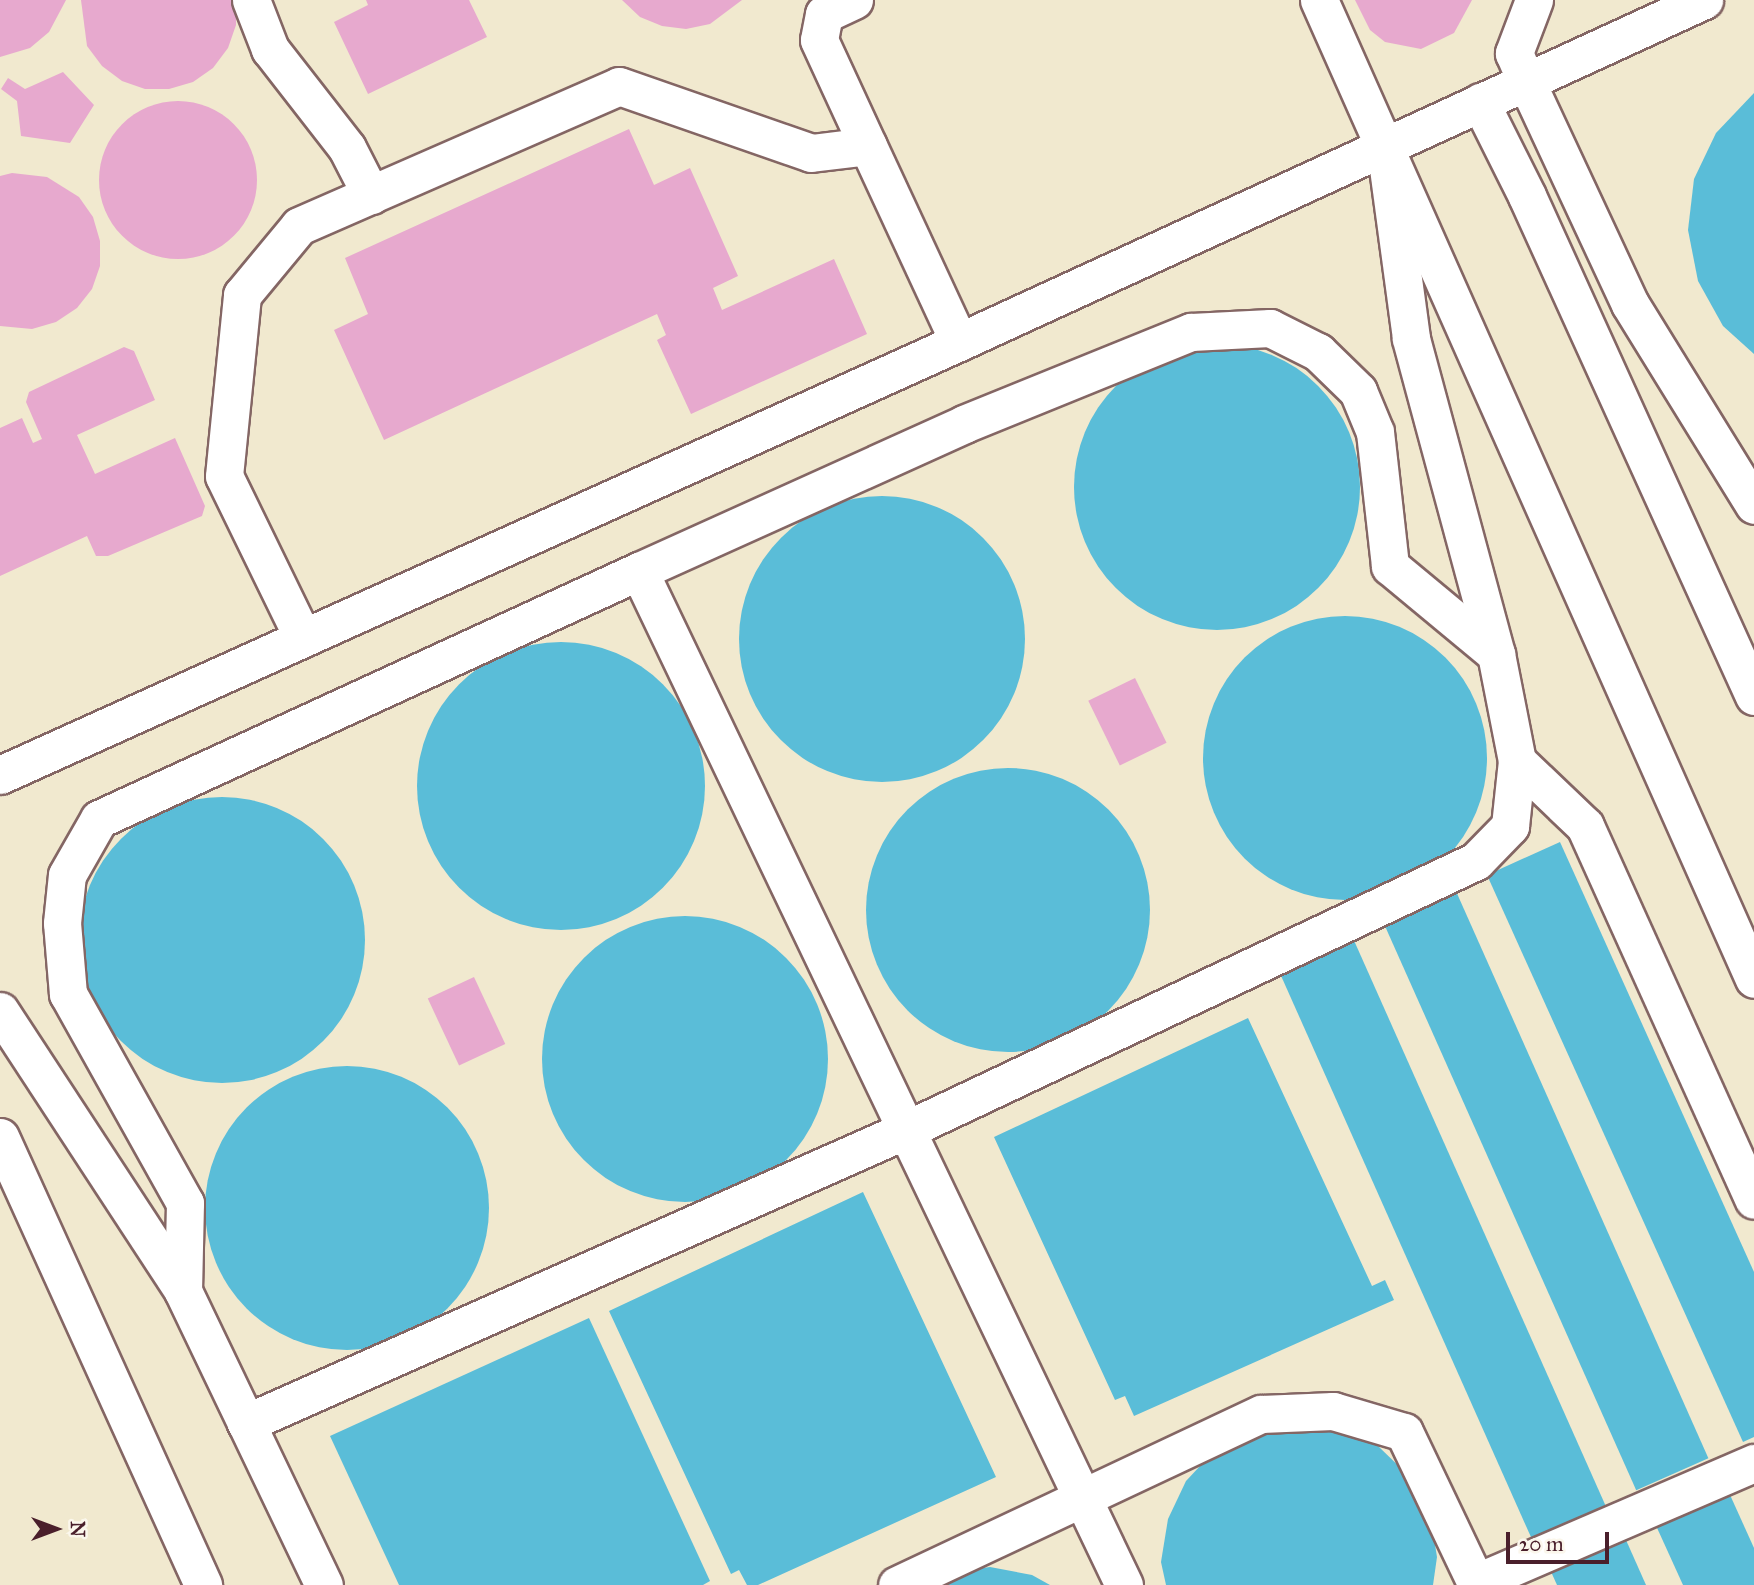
<!DOCTYPE html>
<html>
<head>
<meta charset="utf-8">
<style>
  body { margin:0 }
  #map { position:relative; width:1754px; height:1585px; overflow:hidden; background:#f1e9cf; font-family:"IM FELL Great Primer",serif }
  div>[style] { position:absolute }
  .water>* { inset:0; background:#5abdd8; transform-origin:0 0 }
  .round { border-radius:50% }
  .building>* { inset:0; background:#e7a9ce; transform-origin:0 0 }
  .roads { filter:drop-shadow(2px 0 #846664) drop-shadow(-2px 0 #846664) drop-shadow(0 2px #846664) drop-shadow(0 -2px #846664) }
  .minor>* { height:37px; margin:-18.5px; padding:0 18.5px; transform-origin:18.5px; border-radius:18.5px; background:#fff }
  span { translate:-50% -50%; white-space:nowrap; text-align:center; line-height:1.15; -webkit-text-stroke:7px #fbf7ec; paint-order:stroke }
  .north { position:absolute; left:21px; top:1494px; width:70px; height:70px; -webkit-text-stroke:5px #fbf7ec; paint-order:stroke; rotate:90deg; font-size:19px; font-weight:700; line-height:28px; text-align:center; color:#4a1f2b }
  .north::after { content:''; display:block; margin:auto; width:24px; height:32px; background:#4a1f2b; clip-path:polygon(50% 0,100% 100%,50% 72%,0 100%) }
  .scale { position:absolute; left:1506px; top:1532px; width:103px; height:32px; box-sizing:border-box; border:4px solid #4a1f2b; border-top:0; padding-left:9px; font-size:21px; line-height:24px; white-space:nowrap; color:#4a1f2b; -webkit-text-stroke:5px #fbf7ec; paint-order:stroke }
</style>
</head>
<body>
<div id="map">
  <div class="water">
    <div style="clip-path:polygon(1754px 93px,1754px 354px,1723px 326px,1698px 281px,1688px 230px,1694px 179px,1716px 133px)"></div>
    <div class="round" style="left:1074px;top:344px;width:286px;height:286px"></div>
    <div class="round" style="left:739px;top:496px;width:286px;height:286px"></div>
    <div class="round" style="left:1203px;top:616px;width:284px;height:284px"></div>
    <div class="round" style="left:417px;top:642px;width:288px;height:288px"></div>
    <div class="round" style="left:866px;top:768px;width:284px;height:284px"></div>
    <div class="round" style="left:79px;top:797px;width:286px;height:286px"></div>
    <div style="clip-path:polygon(1560px 842px,1754px 1272px,1754px 1437px,1743px 1442px,1487px 875px)"></div>
    <div style="left:1455px;top:889px;width:623px;height:79px;rotate:66deg"></div>
    <div class="round" style="left:542px;top:916px;width:286px;height:286px"></div>
    <div style="left:1352px;top:936px;width:623px;height:81px;rotate:66deg"></div>
    <div style="clip-path:polygon(1248px 1018px,1372px 1286px,1385px 1280px,1394px 1300px,1134px 1416px,1125px 1396px,1115px 1400px,994px 1137px)"></div>
    <div class="round" style="left:205px;top:1066px;width:284px;height:284px"></div>
    <div style="clip-path:polygon(863px 1192px,996px 1477px,758px 1585px,747px 1585px,739px 1570px,731px 1574px,609px 1311px)"></div>
    <div style="clip-path:polygon(589px 1318px,710px 1581px,703px 1585px,399px 1585px,330px 1436px)"></div>
    <div style="clip-path:polygon(1340px 1427px,1378px 1446px,1409px 1476px,1430px 1514px,1437px 1557px,1433px 1585px,1166px 1585px,1161px 1562px,1168px 1519px,1186px 1481px,1216px 1449px,1254px 1429px)"></div>
    <div style="clip-path:polygon(1726px 1486px,1754px 1548px,1754px 1585px,1683px 1585px,1653px 1519px)"></div>
    <div style="clip-path:polygon(1622px 1531px,1646px 1585px,1557px 1585px,1548px 1565px)"></div>
    <div style="clip-path:polygon(990px 1567px,1032px 1575px,1050px 1585px,922px 1585px,947px 1573px)"></div>
  </div>
  <div class="building">
    <div style="clip-path:polygon(0 0,66px 0,49px 32px,30px 48px,0 57px)"></div>
    <div style="clip-path:polygon(81px 0,236px 0,236px 25px,228px 48px,213px 68px,193px 82px,169px 89px,145px 89px,122px 81px,102px 66px,87px 46px)"></div>
    <div style="clip-path:polygon(366px 0,469px 0,487px 37px,368px 94px,334px 22px,368px 5px)"></div>
    <div style="clip-path:polygon(622px 0,742px 0,710px 24px,686px 29px,662px 26px,640px 17px)"></div>
    <div style="clip-path:polygon(1355px 0,1472px 0,1454px 33px,1421px 49px,1385px 42px,1370px 30px)"></div>
    <div style="clip-path:polygon(63px 72px,94px 105px,70px 143px,21px 136px,17px 101px,1px 89px,8px 78px,25px 89px)"></div>
    <div class="round" style="left:99px;top:101px;width:158px;height:158px"></div>
    <div style="clip-path:polygon(629px 129px,654px 185px,690px 168px,738px 276px,713px 288px,722px 310px,834px 259px,867px 334px,691px 414px,657px 340px,666px 335px,657px 314px,384px 440px,334px 330px,368px 314px,345px 258px)"></div>
    <div style="clip-path:polygon(12px 173px,47px 177px,79px 197px,93px 217px,100px 241px,100px 266px,92px 289px,77px 308px,56px 322px,32px 329px,0 326px,0 176px)"></div>
    <div style="clip-path:polygon(124px 347px,134px 351px,155px 400px,77px 435px,95px 474px,175px 438px,205px 506px,202px 516px,108px 556px,96px 556px,87px 536px,0 576px,0 428px,22px 418px,33px 443px,42px 439px,26px 402px,29px 392px)"></div>
    <div style="left:1135px;top:678px;width:72px;height:52px;rotate:64deg"></div>
    <div style="left:474px;top:977px;width:74px;height:51px;rotate:65deg"></div>
  </div>
  <div class="roads">
    <div class="minor">
      <div style="left:251px;top:0;width:53px;rotate:68.8deg"></div>
      <div style="left:270px;top:49px;width:125px;rotate:52.1deg"></div>
      <div style="left:347px;top:148px;width:53px;rotate:62.9deg"></div>
      <div style="left:854px;top:0;width:33px;rotate:155deg"></div>
      <div style="left:824px;top:14px;width:26px;rotate:101deg"></div>
      <div style="left:819px;top:40px;width:117px;rotate:65.2deg"></div>
      <div style="left:1319px;top:0;width:1071px;rotate:66.04deg"></div>
      <div style="left:1534px;top:0;width:57px;rotate:110.7deg"></div>
      <div style="left:1514px;top:53px;width:30px;rotate:67deg"></div>
      <div style="left:1526px;top:81px;width:246px;rotate:65deg"></div>
      <div style="left:1630px;top:304px;width:236px;rotate:58.3deg"></div>
      <div style="left:1480px;top:102px;width:105px;rotate:63.4deg"></div>
      <div style="left:1527px;top:196px;width:549px;rotate:65.58deg"></div>
      <div style="left:303px;top:638px;width:180px;rotate:-116deg"></div>
      <div style="left:224px;top:476px;width:182px;rotate:-84.3deg"></div>
      <div style="left:242px;top:295px;width:89px;rotate:-50.4deg"></div>
      <div style="left:299px;top:226px;width:349px;rotate:-23.6deg"></div>
      <div style="left:619px;top:86px;width:203px;rotate:19.2deg"></div>
      <div style="left:811px;top:153px;width:57px;rotate:-7deg"></div>
      <div style="left:868px;top:146px;width:216px;rotate:65.1deg"></div>
      <div style="left:1517px;top:761px;width:94px;rotate:43.7deg"></div>
      <div style="left:1585px;top:826px;width:410px;rotate:65.7deg"></div>
      <div style="left:0;top:775px;width:1052px;rotate:-24.3deg"></div>
      <div style="left:959px;top:342px;width:820px;rotate:-24.66deg"></div>
      <div style="left:0;top:1011px;width:334px;rotate:56.8deg"></div>
      <div style="left:183px;top:1291px;width:326px;rotate:64.4deg"></div>
      <div style="left:0;top:1137px;width:492px;rotate:65.6deg"></div>
      <div style="left:183px;top:1291px;width:88px;rotate:-88.7deg"></div>
      <div style="left:185px;top:1203px;width:240px;rotate:-119.2deg"></div>
      <div style="left:68px;top:994px;width:71px;rotate:-94.8deg"></div>
      <div style="left:62px;top:923px;width:48px;rotate:-84.1deg"></div>
      <div style="left:67px;top:875px;width:64px;rotate:-60.3deg"></div>
      <div style="left:99px;top:819px;width:594px;rotate:-24.67deg"></div>
      <div style="left:246px;top:1423px;width:724px;rotate:-23.95deg"></div>
      <div style="left:908px;top:1129px;width:628px;rotate:-25.26deg"></div>
      <div style="left:1476px;top:861px;width:49px;rotate:-45.8deg"></div>
      <div style="left:1510px;top:826px;width:65px;rotate:-83.9deg"></div>
      <div style="left:1517px;top:761px;width:109px;rotate:-101.1deg"></div>
      <div style="left:1496px;top:654px;width:327px;rotate:-105.1deg"></div>
      <div style="left:1411px;top:338px;width:194px;rotate:-97.7deg"></div>
      <div style="left:1487px;top:1578px;width:291px;rotate:-23.3deg"></div>
      <div style="left:897px;top:1585px;width:402px;rotate:-25.2deg"></div>
      <div style="left:1261px;top:1414px;width:72px;rotate:-2.4deg"></div>
      <div style="left:1333px;top:1411px;width:74px;rotate:16.5deg"></div>
      <div style="left:1404px;top:1432px;width:170px;rotate:64.5deg"></div>
      <div style="left:1124px;top:1585px;width:1124px;rotate:-115.56deg"></div>
      <div style="left:639px;top:571px;width:357px;rotate:-24.3deg"></div>
      <div style="left:964px;top:424px;width:245px;rotate:-22.1deg"></div>
      <div style="left:1191px;top:332px;width:79px;rotate:-2.9deg"></div>
      <div style="left:1270px;top:328px;width:54px;rotate:26.6deg"></div>
      <div style="left:1318px;top:352px;width:56px;rotate:44.3deg"></div>
      <div style="left:1358px;top:391px;width:44px;rotate:67.5deg"></div>
      <div style="left:1375px;top:432px;width:135px;rotate:83.6deg"></div>
      <div style="left:1390px;top:566px;width:138px;rotate:39.7deg"></div>
    </div>
  </div>
  <div class="north">N</div>
  <div class="scale">20 m</div>
</div>
</body>
</html>
